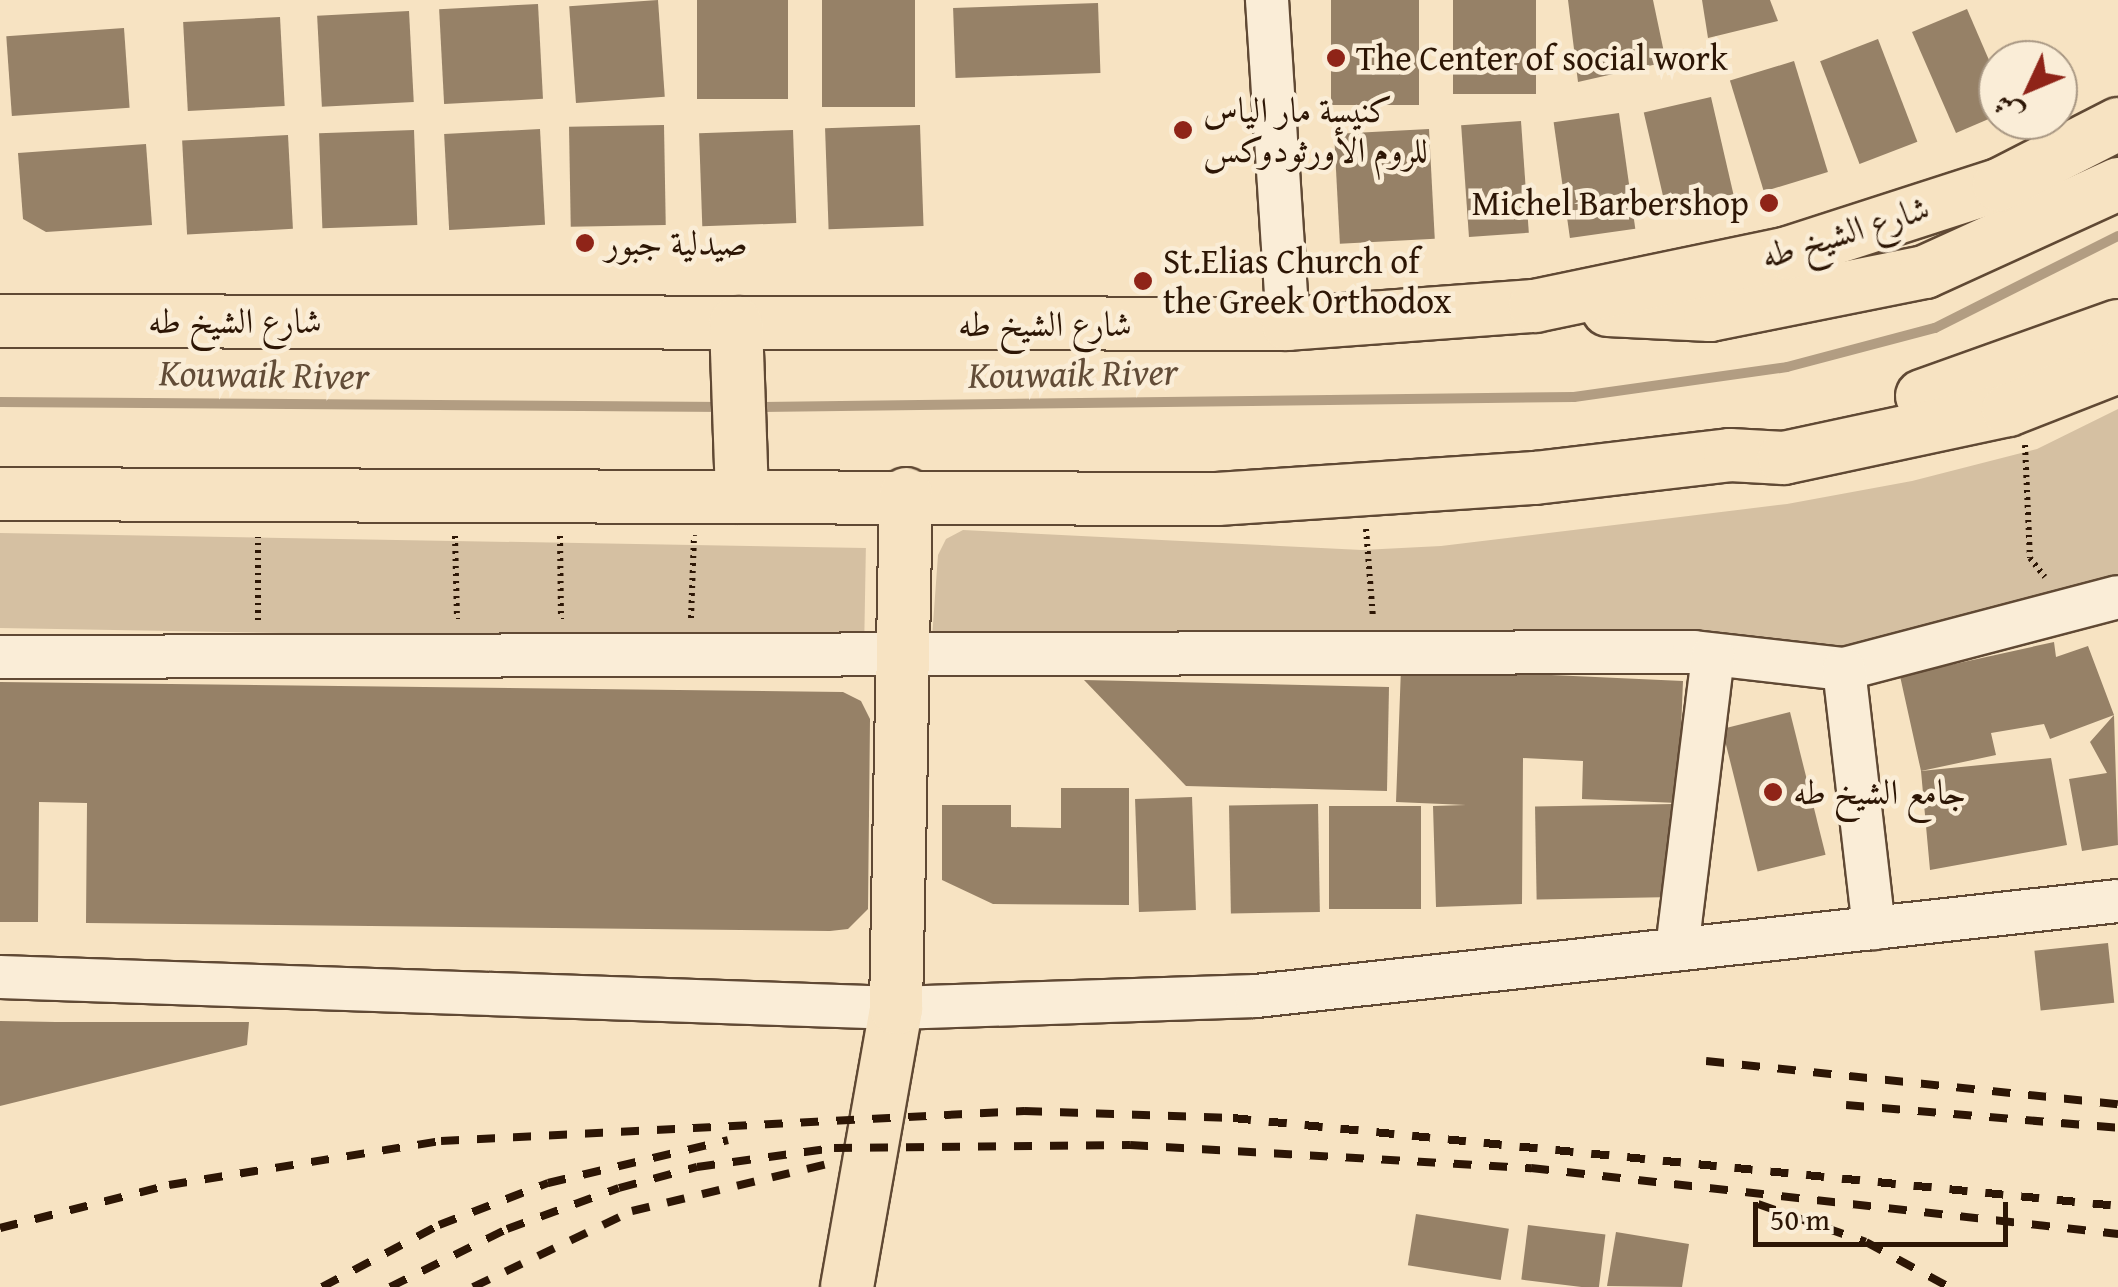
<!DOCTYPE html>
<html>
<head>
<meta charset="utf-8">
<style>
  body { margin:0 }
  #map { position:relative; width:2118px; height:1287px; overflow:hidden; background:#f7e3c2; font-family:"Gentium Book Plus",Amiri,serif }
  div>[style] { position:absolute }
  .green>* { inset:0; background:#d5c0a2; transform-origin:0 0 }
  .stream>* { height:10px; margin:-5px; padding:0 5px; transform-origin:5px; border-radius:5px; background:#b29d82 }
  .building>* { inset:0; background:#968167; transform-origin:0 0 }
  .path>* { height:6px; margin-top:-3px; transform-origin:0; background:repeating-linear-gradient(90deg,#2d1605 0 2.5px,transparent 0 7.5px) }
  .roads { filter:drop-shadow(2px 0 #604934) drop-shadow(-2px 0 #604934) drop-shadow(0 2px #604934) drop-shadow(0 -2px #604934) }
  .minor>* { height:42px; margin:-21px; padding:0 21px; transform-origin:21px; border-radius:21px; background:#faedd7 }
  .major>* { height:52px; margin:-26px; padding:0 26px; transform-origin:26px; border-radius:26px; background:#f7e3c2 }
  .rail>* { height:8px; margin-top:-4px; transform-origin:0; background:repeating-linear-gradient(90deg,#2d1605 0 18px,transparent 0 36px) }
  .dots>* { width:28px; height:28px; translate:-50% -50%; box-sizing:border-box; border:5px solid #faedd7; border-radius:50% }
  span { translate:-50% -50%; white-space:nowrap; text-align:center; line-height:1.15; -webkit-text-stroke:9px #faedd7; paint-order:stroke }
  .poi-label { font-size:35px; color:#2d1605 }
  .left { translate:0 -50%; text-align:left }
  .right { translate:-100% -50%; text-align:right }
  .street-label { font-size:35px; color:#2d1605 }
  .water-label { font-size:38px; color:#624c37; font-style:italic }
  .north { position:absolute; left:1978px; top:40px; width:100px; height:100px; box-sizing:border-box; background:#faedd7; border:2px solid #a89783; border-radius:50%; rotate:226deg; font-size:28px; font-weight:700; line-height:40px; text-align:center; color:#2d1605 }
  .north::after { content:''; display:block; margin:auto; width:35px; height:45px; background:#8f2418; clip-path:polygon(50% 0,100% 100%,50% 72%,0 100%) }
  .scale { position:absolute; left:1753px; top:1202px; width:255px; height:45px; box-sizing:border-box; border:5px solid #2d1605; border-top:0; padding-left:12px; font-size:30px; line-height:35px; white-space:nowrap; color:#2d1605; -webkit-text-stroke:8px #faedd7; paint-order:stroke }
</style>
</head>
<body>
<div id="map">
  <div class="green">
    <div style="clip-path:polygon(2118px 409px,2118px 586px,1824px 662px,932px 638px,938px 555px,946px 539px,963px 530px,1362px 550px,1441px 546px,1787px 504px,1912px 481px,2037px 449px)"></div>
    <div style="left:0;top:533px;width:866px;height:95px;rotate:1deg"></div>
  </div>
  <div class="stream">
    <div style="left:0;top:402px;width:726px;rotate:0.39deg"></div>
    <div style="left:753px;top:407px;width:821px;rotate:-0.7deg"></div>
    <div style="left:1574px;top:397px;width:215px;rotate:-8deg"></div>
    <div style="left:1787px;top:367px;width:153px;rotate:-14.8deg"></div>
    <div style="left:1935px;top:328px;width:205px;rotate:-26.7deg"></div>
  </div>
  <div class="building">
    <div style="left:658px;top:0;width:97px;height:89px;rotate:86deg"></div>
    <div style="left:697px;top:0;width:91px;height:99px"></div>
    <div style="left:822px;top:0;width:93px;height:107px"></div>
    <div style="left:1331px;top:0;width:88px;height:105px"></div>
    <div style="left:1453px;top:0;width:83px;height:94px"></div>
    <div style="clip-path:polygon(1568px 0,1653px 0,1666px 62px,1578px 82px)"></div>
    <div style="clip-path:polygon(1702px 0,1770px 0,1778px 21px,1708px 38px)"></div>
    <div style="left:1098px;top:3px;width:70px;height:145px;rotate:88deg"></div>
    <div style="left:538px;top:4px;width:95px;height:99px;rotate:87deg"></div>
    <div style="clip-path:polygon(1967px 9px,1998px 81px,1998px 115px,1956px 133px,1912px 32px)"></div>
    <div style="left:409px;top:11px;width:91px;height:92px;rotate:87deg"></div>
    <div style="left:280px;top:17px;width:89px;height:97px;rotate:87deg"></div>
    <div style="left:124px;top:28px;width:80px;height:118px;rotate:86deg"></div>
    <div style="left:1878px;top:39px;width:110px;height:62px;rotate:69deg"></div>
    <div style="left:1794px;top:61px;width:116px;height:67px;rotate:73deg"></div>
    <div style="left:1711px;top:97px;width:109px;height:69px;rotate:77deg"></div>
    <div style="left:1619px;top:113px;width:117px;height:66px;rotate:82deg"></div>
    <div style="left:1521px;top:121px;width:112px;height:60px;rotate:86deg"></div>
    <div style="left:664px;top:125px;width:100px;height:95px;rotate:89deg"></div>
    <div style="left:920px;top:125px;width:101px;height:95px;rotate:88deg"></div>
    <div style="left:540px;top:129px;width:96px;height:96px;rotate:87deg"></div>
    <div style="left:1429px;top:129px;width:110px;height:95px;rotate:87deg"></div>
    <div style="left:414px;top:130px;width:95px;height:95px;rotate:88deg"></div>
    <div style="left:793px;top:130px;width:93px;height:94px;rotate:88deg"></div>
    <div style="left:288px;top:135px;width:94px;height:106px;rotate:87deg"></div>
    <div style="clip-path:polygon(146px 144px,152px 225px,46px 232px,23px 219px,18px 153px)"></div>
    <div style="clip-path:polygon(2054px 642px,2056px 657px,2088px 646px,2114px 715px,2050px 739px,2044px 724px,1991px 733px,1996px 755px,1921px 771px,1900px 676px)"></div>
    <div style="clip-path:polygon(1401px 668px,1683px 681px,1678px 803px,1582px 799px,1583px 761px,1523px 758px,1522px 904px,1436px 907px,1433px 806px,1466px 805px,1396px 802px)"></div>
    <div style="clip-path:polygon(1084px 680px,1389px 687px,1387px 791px,1186px 786px)"></div>
    <div style="clip-path:polygon(0 682px,843px 692px,861px 701px,870px 719px,868px 909px,848px 929px,830px 931px,86px 923px,87px 803px,39px 802px,38px 922px,0 922px)"></div>
    <div style="left:1790px;top:712px;width:147px;height:70px;rotate:76deg"></div>
    <div style="clip-path:polygon(2114px 715px,2118px 845px,2082px 851px,2069px 779px,2107px 773px,2090px 742px)"></div>
    <div style="clip-path:polygon(2051px 758px,2067px 845px,1930px 870px,1921px 771px)"></div>
    <div style="clip-path:polygon(1061px 788px,1129px 788px,1129px 905px,993px 904px,942px 880px,942px 805px,1011px 805px,1011px 827px,1061px 828px)"></div>
    <div style="left:1192px;top:797px;width:113px;height:57px;rotate:88deg"></div>
    <div style="left:1318px;top:804px;width:108px;height:89px;rotate:89deg"></div>
    <div style="left:1673px;top:804px;width:93px;height:138px;rotate:89deg"></div>
    <div style="left:1329px;top:806px;width:92px;height:103px"></div>
    <div style="left:2108px;top:943px;width:60px;height:74px;rotate:84deg"></div>
    <div style="clip-path:polygon(0 1021px,56px 1022px,249px 1022px,247px 1045px,0 1106px)"></div>
    <div style="left:1416px;top:1214px;width:94px;height:52px;rotate:9deg"></div>
    <div style="left:1528px;top:1225px;width:78px;height:55px;rotate:7deg"></div>
    <div style="clip-path:polygon(1616px 1232px,1689px 1244px,1682px 1287px,1607px 1286px)"></div>
  </div>
  <div class="path">
    <div style="left:2025px;top:445px;width:113px;rotate:87.5deg"></div>
    <div style="left:2030px;top:558px;width:24px;rotate:52deg"></div>
    <div style="left:1366px;top:529px;width:88px;rotate:85.5deg"></div>
    <div style="left:455px;top:536px;width:83px;rotate:88.6deg"></div>
    <div style="left:560px;top:536px;width:83px;rotate:89.3deg"></div>
    <div style="left:691px;top:618px;width:83px;rotate:-87.9deg"></div>
    <div style="left:258px;top:620px;width:83px;rotate:-90deg"></div>
  </div>
  <div class="roads">
    <div class="minor">
      <div style="left:1267px;top:0;width:325px;rotate:86.3deg"></div>
      <div style="left:0;top:657px;width:1694px;rotate:-0.17deg"></div>
      <div style="left:1694px;top:652px;width:151px;rotate:6.5deg"></div>
      <div style="left:1844px;top:669px;width:283px;rotate:-14.7deg"></div>
      <div style="left:1844px;top:669px;width:261px;rotate:83.4deg"></div>
      <div style="left:1677px;top:949px;width:296px;rotate:-83deg"></div>
      <div style="left:0;top:977px;width:897px;rotate:1.98deg"></div>
      <div style="left:896px;top:1008px;width:360px;rotate:-1.9deg"></div>
      <div style="left:1256px;top:996px;width:867px;rotate:-6.29deg"></div>
    </div>
    <div class="major">
      <div style="left:1608px;top:310px;width:102px;rotate:2.8deg"></div>
      <div style="left:1710px;top:315px;width:219px;rotate:-11.3deg"></div>
      <div style="left:1925px;top:272px;width:212px;rotate:-24.5deg"></div>
      <div style="left:0;top:321px;width:1288px;rotate:0.13deg"></div>
      <div style="left:1288px;top:324px;width:248px;rotate:-4.2deg"></div>
      <div style="left:1535px;top:306px;width:258px;rotate:-11.8deg"></div>
      <div style="left:1788px;top:253px;width:222px;rotate:-17.9deg"></div>
      <div style="left:1999px;top:185px;width:134px;rotate:-27.1deg"></div>
      <div style="left:736px;top:323px;width:174px;rotate:88deg"></div>
      <div style="left:1922px;top:396px;width:208px;rotate:-19.7deg"></div>
      <div style="left:0;top:494px;width:1217px;rotate:0.24deg"></div>
      <div style="left:1217px;top:499px;width:319px;rotate:-3.8deg"></div>
      <div style="left:1535px;top:478px;width:196px;rotate:-6.7deg"></div>
      <div style="left:1730px;top:455px;width:54px;rotate:3.2deg"></div>
      <div style="left:1784px;top:458px;width:229px;rotate:-12.1deg"></div>
      <div style="left:2008px;top:410px;width:118px;rotate:-21.4deg"></div>
      <div style="left:847px;top:1287px;width:283px;rotate:-80deg"></div>
      <div style="left:896px;top:1008px;width:514px;rotate:-88.89deg"></div>
    </div>
  </div>
  <div class="rail">
    <div style="left:1706px;top:1061px;width:414px;rotate:6deg"></div>
    <div style="left:1846px;top:1105px;width:273px;rotate:4.8deg"></div>
    <div style="left:1758px;top:1204px;width:114px;rotate:19.4deg"></div>
    <div style="left:1866px;top:1242px;width:94px;rotate:28.5deg"></div>
    <div style="left:0;top:1228px;width:174px;rotate:-14.3deg"></div>
    <div style="left:169px;top:1185px;width:276px;rotate:-9.2deg"></div>
    <div style="left:441px;top:1141px;width:584px;rotate:-2.95deg"></div>
    <div style="left:1024px;top:1111px;width:209px;rotate:1.9deg"></div>
    <div style="left:1233px;top:1118px;width:889px;rotate:5.68deg"></div>
    <div style="left:322px;top:1287px;width:132px;rotate:-27.9deg"></div>
    <div style="left:439px;top:1225px;width:117px;rotate:-21.1deg"></div>
    <div style="left:548px;top:1183px;width:185px;rotate:-13.4deg"></div>
    <div style="left:390px;top:1287px;width:131px;rotate:-26.4deg"></div>
    <div style="left:507px;top:1229px;width:119px;rotate:-20.1deg"></div>
    <div style="left:619px;top:1188px;width:81px;rotate:-15.1deg"></div>
    <div style="left:697px;top:1167px;width:138px;rotate:-7.9deg"></div>
    <div style="left:834px;top:1148px;width:296px;rotate:-0.6deg"></div>
    <div style="left:1130px;top:1145px;width:402px;rotate:3.3deg"></div>
    <div style="left:1531px;top:1168px;width:591px;rotate:6.42deg"></div>
    <div style="left:473px;top:1287px;width:176px;rotate:-25.5deg"></div>
    <div style="left:632px;top:1211px;width:210px;rotate:-13.5deg"></div>
  </div>
  <div class="dots">
    <div style="left:1336px;top:58px;background:#8f2418"></div>
    <div style="left:1183px;top:130px;background:#8f2418"></div>
    <div style="left:1769px;top:203px;background:#8f2418"></div>
    <div style="left:585px;top:243px;background:#8f2418"></div>
    <div style="left:1143px;top:281px;background:#8f2418"></div>
    <div style="left:1773px;top:792px;background:#8f2418"></div>
  </div>
  <div class="poi-label">
    <span class="left" style="left:1356px;top:58px">The Center of social work</span>
    <span class="left" style="left:1203px;top:130px">كنيسة مار الياس<br>للروم الأورثودوكس</span>
    <span class="right" style="left:1749px;top:203px">Michel Barbershop</span>
    <span class="left" style="left:605px;top:243px">صيدلية جبور</span>
    <span class="left" style="left:1163px;top:281px">St.Elias Church of<br>the Greek Orthodox</span>
    <span class="left" style="left:1793px;top:792px">جامع الشيخ طه</span>
  </div>
  <div class="street-label">
    <span style="left:1845px;top:232px;rotate:-17deg">شارع الشيخ طه</span>
    <span style="left:235px;top:321px">شارع الشيخ طه</span>
    <span style="left:1045px;top:324px">شارع الشيخ طه</span>
  </div>
  <div class="water-label">
    <span style="left:1073px;top:373px;rotate:-1deg">Kouwaik River</span>
    <span style="left:264px;top:374px;rotate:1deg">Kouwaik River</span>
  </div>
  <div class="north">ش</div>
  <div class="scale">50 m</div>
</div>
</body>
</html>
